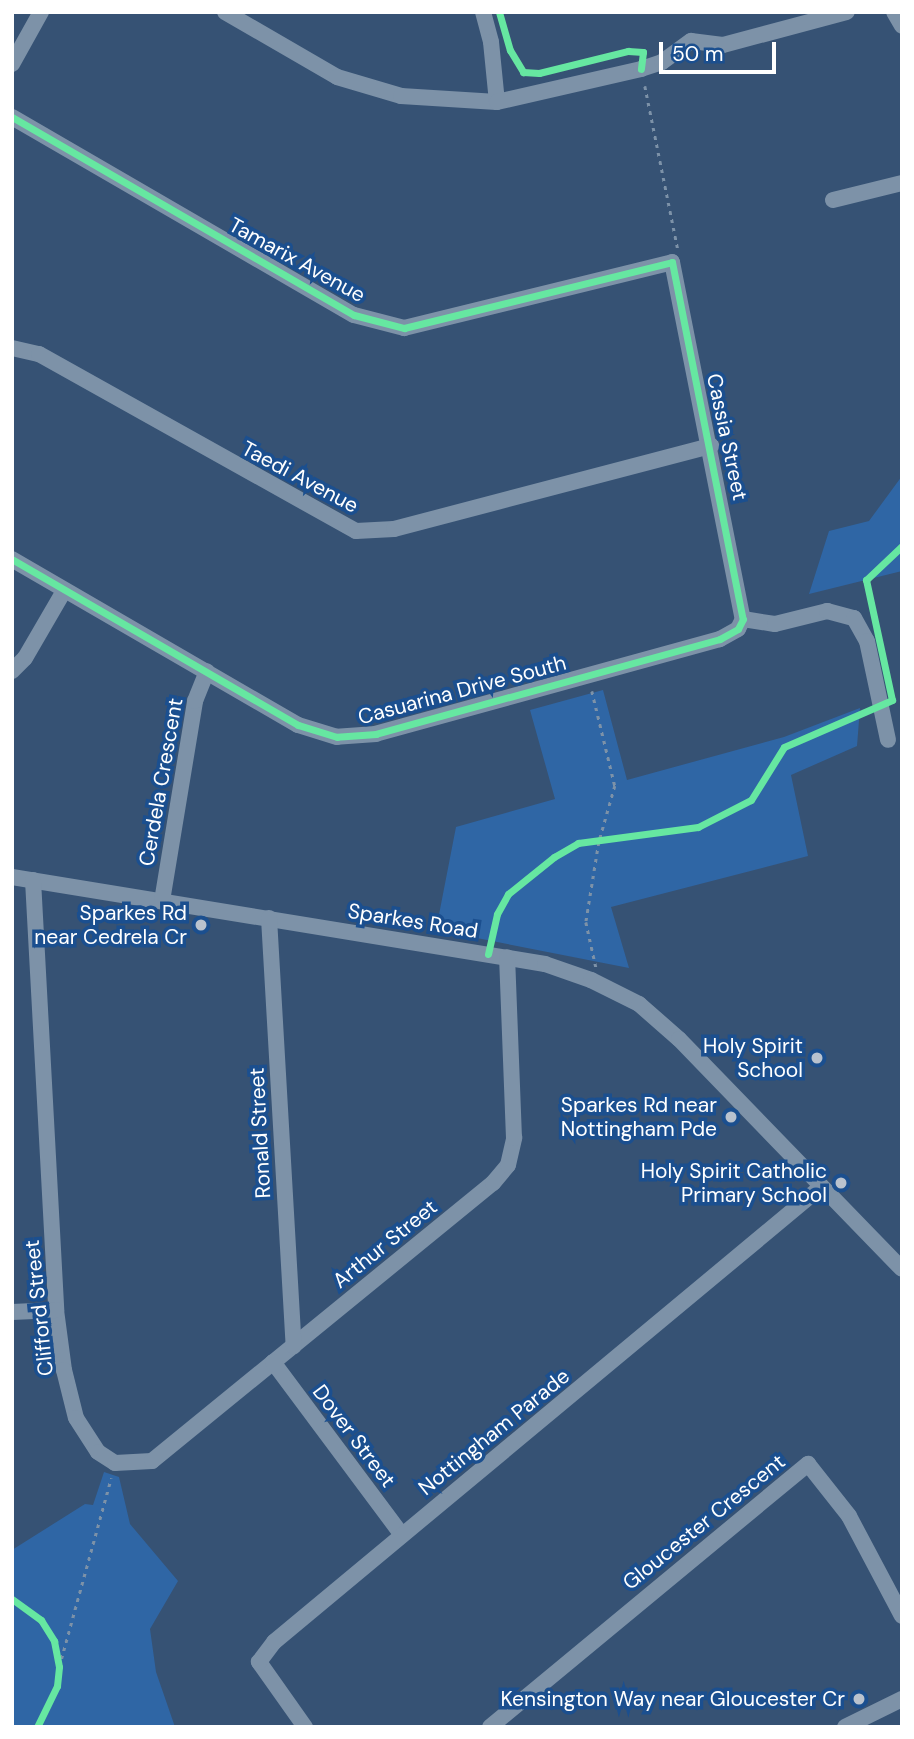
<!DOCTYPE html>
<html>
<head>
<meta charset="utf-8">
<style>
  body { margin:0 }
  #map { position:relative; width:914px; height:1739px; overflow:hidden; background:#365274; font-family:"DM Sans",sans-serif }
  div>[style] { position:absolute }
  .green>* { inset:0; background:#2f66a5 }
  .path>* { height:2.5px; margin-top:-1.25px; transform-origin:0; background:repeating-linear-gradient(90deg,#7d92a8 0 3.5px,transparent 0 8.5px) }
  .minor>* { height:16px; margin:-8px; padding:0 8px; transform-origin:8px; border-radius:8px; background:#7d92a8 }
  .cycleway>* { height:7px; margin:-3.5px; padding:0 3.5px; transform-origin:3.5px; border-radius:3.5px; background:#66e7a1 }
  .dots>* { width:19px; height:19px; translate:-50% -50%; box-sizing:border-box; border:4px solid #1b4f8f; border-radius:50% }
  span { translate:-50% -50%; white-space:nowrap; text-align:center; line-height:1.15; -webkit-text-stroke:7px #1b4f8f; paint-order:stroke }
  .street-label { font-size:21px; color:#fff }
  .poi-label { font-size:21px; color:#fff }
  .right { translate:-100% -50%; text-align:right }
  .frame { position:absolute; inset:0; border:14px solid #fff; pointer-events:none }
  .scale { position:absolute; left:659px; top:42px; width:117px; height:32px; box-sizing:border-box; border:4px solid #fff; border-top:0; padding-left:9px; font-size:21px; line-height:24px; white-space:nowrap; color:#fff; -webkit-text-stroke:5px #1b4f8f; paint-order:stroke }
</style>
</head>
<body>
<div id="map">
  <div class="green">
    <div style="clip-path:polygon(902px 476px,902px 571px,809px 594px,829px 531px,869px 521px)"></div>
    <div style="clip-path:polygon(603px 690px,627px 780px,784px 737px,860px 708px,857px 746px,791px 775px,808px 856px,611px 907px,629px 968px,436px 930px,456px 827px,555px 799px,530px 710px)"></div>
    <div style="clip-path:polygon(104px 1472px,119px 1477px,130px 1524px,178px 1581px,150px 1629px,156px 1672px,175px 1727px,12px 1727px,12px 1550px,85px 1504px,93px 1505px)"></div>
  </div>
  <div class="path">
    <div style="left:645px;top:86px;width:167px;rotate:78.6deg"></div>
    <div style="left:592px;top:691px;width:98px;rotate:76.4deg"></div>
    <div style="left:615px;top:786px;width:58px;rotate:105.9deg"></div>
    <div style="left:599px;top:842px;width:81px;rotate:99.2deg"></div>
    <div style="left:586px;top:922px;width:46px;rotate:77.5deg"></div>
    <div style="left:59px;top:1667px;width:196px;rotate:-74.6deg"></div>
  </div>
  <div class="minor">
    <div style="left:225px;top:12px;width:129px;rotate:30.1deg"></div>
    <div style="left:337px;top:77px;width:67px;rotate:16.5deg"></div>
    <div style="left:401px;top:96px;width:96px;rotate:3.6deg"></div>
    <div style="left:483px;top:12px;width:31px;rotate:75deg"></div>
    <div style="left:491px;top:42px;width:60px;rotate:84.3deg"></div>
    <div style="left:497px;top:102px;width:148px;rotate:-12.9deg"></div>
    <div style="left:641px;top:69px;width:22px;rotate:-18deg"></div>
    <div style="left:662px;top:62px;width:36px;rotate:-36deg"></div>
    <div style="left:691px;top:41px;width:32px;rotate:7deg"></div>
    <div style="left:723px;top:45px;width:128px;rotate:-14.9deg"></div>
    <div style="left:894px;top:12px;width:16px;rotate:60deg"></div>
    <div style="left:12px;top:64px;width:60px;rotate:-60.9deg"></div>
    <div style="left:12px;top:117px;width:395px;rotate:30.1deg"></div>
    <div style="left:354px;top:315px;width:52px;rotate:14.6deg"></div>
    <div style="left:404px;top:328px;width:276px;rotate:-13.8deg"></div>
    <div style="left:672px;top:262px;width:364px;rotate:78.8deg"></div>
    <div style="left:743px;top:619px;width:11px;rotate:117deg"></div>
    <div style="left:738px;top:629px;width:21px;rotate:151deg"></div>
    <div style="left:720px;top:639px;width:357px;rotate:164.6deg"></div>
    <div style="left:376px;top:734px;width:39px;rotate:176deg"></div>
    <div style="left:337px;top:737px;width:41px;rotate:-162.9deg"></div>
    <div style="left:298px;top:725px;width:331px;rotate:-149.9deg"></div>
    <div style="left:833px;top:200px;width:71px;rotate:-13.8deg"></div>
    <div style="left:12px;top:348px;width:28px;rotate:13deg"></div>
    <div style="left:39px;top:354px;width:363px;rotate:29.2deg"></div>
    <div style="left:356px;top:531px;width:38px;rotate:-3deg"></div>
    <div style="left:394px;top:529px;width:328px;rotate:-14.7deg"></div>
    <div style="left:743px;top:619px;width:32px;rotate:9deg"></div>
    <div style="left:775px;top:624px;width:54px;rotate:-14deg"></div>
    <div style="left:827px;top:611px;width:28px;rotate:15deg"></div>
    <div style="left:854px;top:618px;width:26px;rotate:61deg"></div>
    <div style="left:867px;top:641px;width:101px;rotate:78deg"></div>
    <div style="left:12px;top:671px;width:18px;rotate:-45deg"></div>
    <div style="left:25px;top:658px;width:78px;rotate:-59.8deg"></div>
    <div style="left:12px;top:877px;width:540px;rotate:9.27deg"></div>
    <div style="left:545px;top:964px;width:49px;rotate:19.2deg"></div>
    <div style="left:591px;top:980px;width:54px;rotate:26.6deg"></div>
    <div style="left:639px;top:1004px;width:53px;rotate:41.2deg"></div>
    <div style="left:679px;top:1039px;width:320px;rotate:45.9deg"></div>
    <div style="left:33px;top:880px;width:431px;rotate:86.9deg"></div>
    <div style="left:56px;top:1310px;width:61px;rotate:82.4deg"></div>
    <div style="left:64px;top:1370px;width:49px;rotate:76deg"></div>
    <div style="left:76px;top:1418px;width:40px;rotate:57.1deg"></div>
    <div style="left:98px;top:1452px;width:20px;rotate:33deg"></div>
    <div style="left:115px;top:1463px;width:37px;rotate:-3deg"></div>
    <div style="left:152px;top:1461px;width:440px;rotate:-39.2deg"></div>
    <div style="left:493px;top:1183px;width:23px;rotate:-50deg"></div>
    <div style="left:508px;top:1165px;width:28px;rotate:-77deg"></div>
    <div style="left:514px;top:1138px;width:181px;rotate:-92.2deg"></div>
    <div style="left:162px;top:901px;width:203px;rotate:-80.6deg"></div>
    <div style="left:195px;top:701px;width:32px;rotate:-68deg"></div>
    <div style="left:269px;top:918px;width:429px;rotate:86.7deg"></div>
    <div style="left:12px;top:1312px;width:44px;rotate:-2.6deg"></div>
    <div style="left:273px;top:1362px;width:216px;rotate:53.3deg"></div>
    <div style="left:305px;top:1727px;width:80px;rotate:-125.3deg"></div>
    <div style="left:259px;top:1662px;width:25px;rotate:-53deg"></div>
    <div style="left:274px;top:1642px;width:712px;rotate:-39.75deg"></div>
    <div style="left:490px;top:1727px;width:413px;rotate:-39.6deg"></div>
    <div style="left:808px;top:1464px;width:66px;rotate:51.7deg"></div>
    <div style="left:849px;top:1516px;width:113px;rotate:62.1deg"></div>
    <div style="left:845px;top:1727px;width:64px;rotate:-26.2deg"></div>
  </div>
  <div class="cycleway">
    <div style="left:499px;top:12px;width:40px;rotate:74deg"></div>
    <div style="left:510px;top:50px;width:26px;rotate:59deg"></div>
    <div style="left:523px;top:72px;width:16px;rotate:4deg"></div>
    <div style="left:539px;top:73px;width:92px;rotate:-13.9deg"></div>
    <div style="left:628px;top:51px;width:15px;rotate:4deg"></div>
    <div style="left:643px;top:52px;width:17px;rotate:97deg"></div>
    <div style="left:12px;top:117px;width:395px;rotate:30.1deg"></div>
    <div style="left:354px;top:315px;width:52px;rotate:14.6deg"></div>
    <div style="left:404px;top:328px;width:276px;rotate:-13.8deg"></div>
    <div style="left:672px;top:262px;width:364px;rotate:78.8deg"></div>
    <div style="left:743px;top:619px;width:11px;rotate:117deg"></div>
    <div style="left:738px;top:629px;width:21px;rotate:151deg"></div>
    <div style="left:720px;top:639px;width:357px;rotate:164.6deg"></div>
    <div style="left:376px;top:734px;width:39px;rotate:176deg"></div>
    <div style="left:337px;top:737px;width:41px;rotate:-162.9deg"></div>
    <div style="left:298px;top:725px;width:331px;rotate:-149.9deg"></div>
    <div style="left:488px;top:954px;width:41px;rotate:-77.3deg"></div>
    <div style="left:497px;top:914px;width:23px;rotate:-61deg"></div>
    <div style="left:508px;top:894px;width:59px;rotate:-38.8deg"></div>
    <div style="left:554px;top:857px;width:28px;rotate:-30deg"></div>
    <div style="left:578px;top:843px;width:121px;rotate:-7.6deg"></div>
    <div style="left:698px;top:827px;width:59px;rotate:-27deg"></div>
    <div style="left:751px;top:800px;width:62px;rotate:-58.1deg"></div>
    <div style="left:784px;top:747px;width:118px;rotate:-23.5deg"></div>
    <div style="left:892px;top:700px;width:123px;rotate:-102.2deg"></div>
    <div style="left:866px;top:580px;width:50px;rotate:-43.4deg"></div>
    <div style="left:12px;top:1599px;width:36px;rotate:36deg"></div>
    <div style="left:41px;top:1620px;width:25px;rotate:58deg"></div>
    <div style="left:54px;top:1641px;width:26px;rotate:79deg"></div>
    <div style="left:59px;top:1667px;width:19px;rotate:96deg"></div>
    <div style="left:57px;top:1686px;width:46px;rotate:116deg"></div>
  </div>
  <div class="dots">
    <div style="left:201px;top:925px;background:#b9c2ce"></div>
    <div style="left:817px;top:1058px;background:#b9c2ce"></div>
    <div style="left:731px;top:1117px;background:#b9c2ce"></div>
    <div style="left:841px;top:1183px;background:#b9c2ce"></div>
    <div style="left:859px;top:1699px;background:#b9c2ce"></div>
  </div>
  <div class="street-label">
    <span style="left:297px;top:260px;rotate:29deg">Tamarix Avenue</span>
    <span style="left:727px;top:437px;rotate:78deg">Cassia Street</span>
    <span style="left:300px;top:477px;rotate:28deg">Taedi Avenue</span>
    <span style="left:462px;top:690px;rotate:-15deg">Casuarina Drive South</span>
    <span style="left:161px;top:782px;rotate:-80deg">Cerdela Crescent</span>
    <span style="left:413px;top:921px;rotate:9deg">Sparkes Road</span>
    <span style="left:260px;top:1133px;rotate:-93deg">Ronald Street</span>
    <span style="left:385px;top:1244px;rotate:-39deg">Arthur Street</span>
    <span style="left:39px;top:1308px;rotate:-96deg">Clifford Street</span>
    <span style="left:494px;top:1432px;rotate:-39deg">Nottingham Parade</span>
    <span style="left:354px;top:1436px;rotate:53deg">Dover Street</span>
    <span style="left:704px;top:1522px;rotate:-39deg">Gloucester Crescent</span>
  </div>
  <div class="poi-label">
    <span class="right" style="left:187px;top:925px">Sparkes Rd<br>near Cedrela Cr</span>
    <span class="right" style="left:803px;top:1058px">Holy Spirit<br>School</span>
    <span class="right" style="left:717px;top:1117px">Sparkes Rd near<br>Nottingham Pde</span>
    <span class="right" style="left:827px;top:1183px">Holy Spirit Catholic<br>Primary School</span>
    <span class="right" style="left:845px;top:1699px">Kensington Way near Gloucester Cr</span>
  </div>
  <div class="frame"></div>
  <div class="scale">50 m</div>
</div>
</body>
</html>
